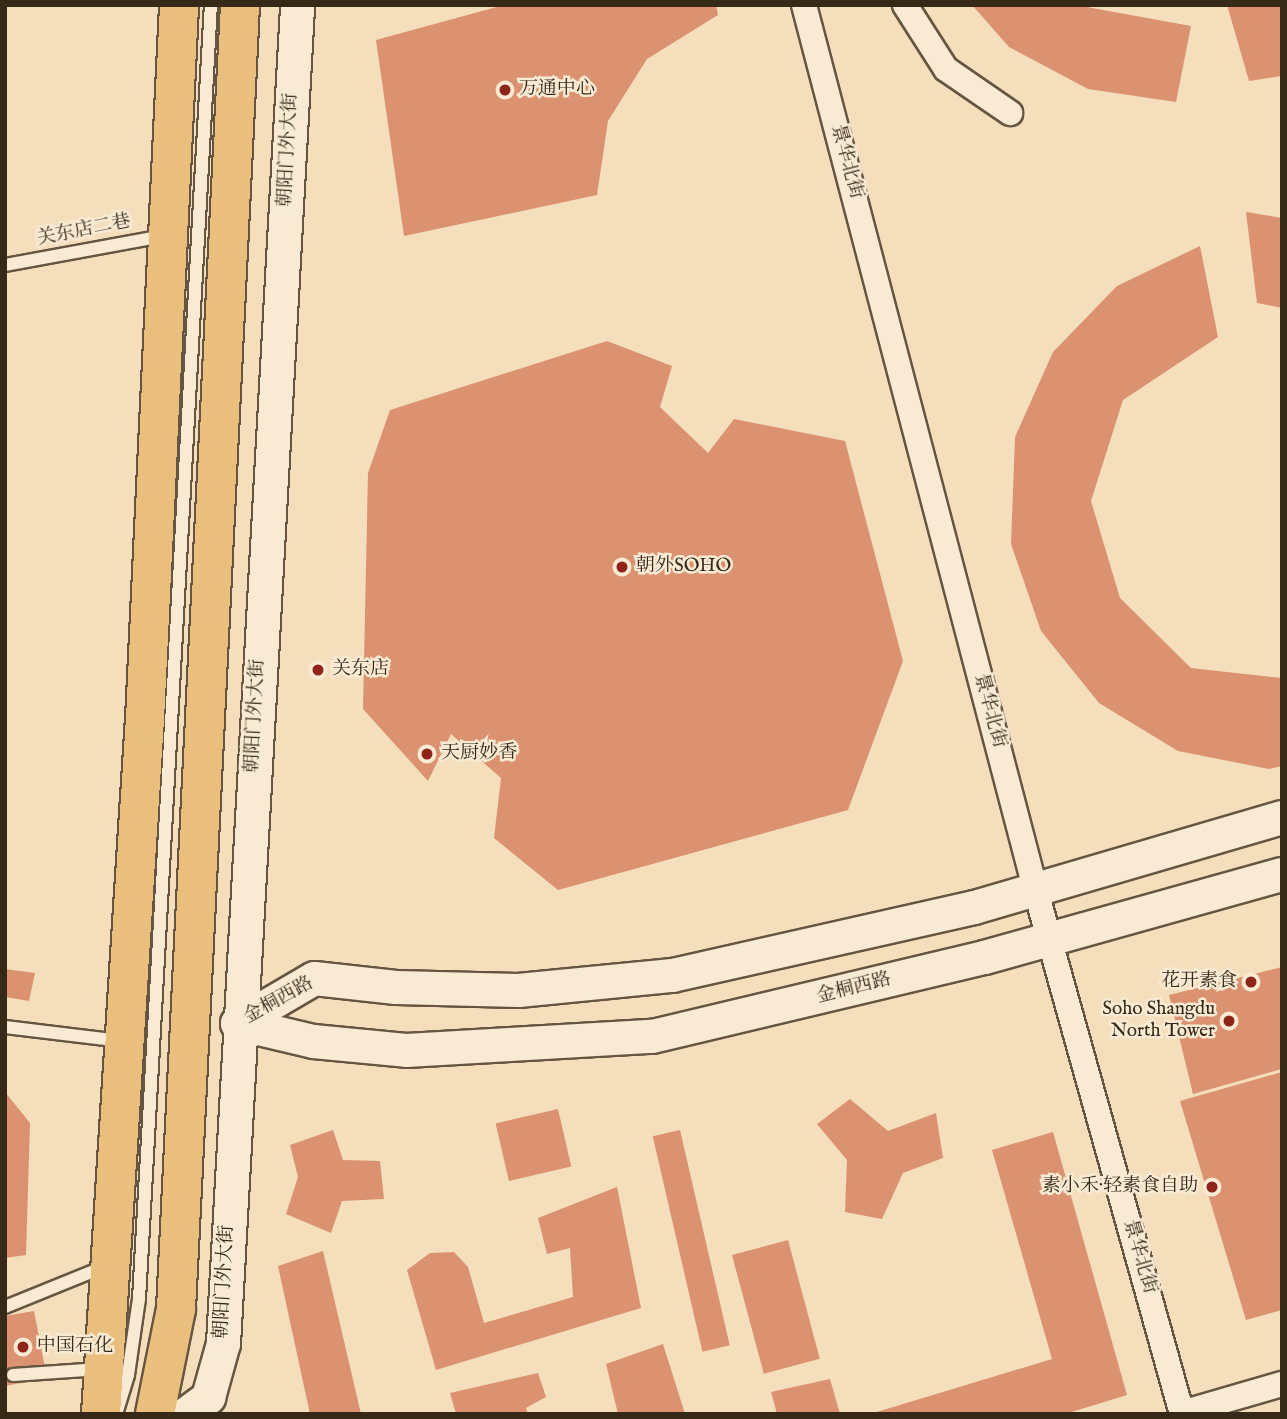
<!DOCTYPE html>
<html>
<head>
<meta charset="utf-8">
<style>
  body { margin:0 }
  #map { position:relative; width:1287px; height:1419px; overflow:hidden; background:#f4debc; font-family:"IM FELL English","Noto Serif SC",serif }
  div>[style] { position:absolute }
  .building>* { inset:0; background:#db9271; transform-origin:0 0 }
  .roads { filter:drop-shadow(2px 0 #665641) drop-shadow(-2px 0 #665641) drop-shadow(0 2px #665641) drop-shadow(0 -2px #665641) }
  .lane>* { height:12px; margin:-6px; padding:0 6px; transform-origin:6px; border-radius:6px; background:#f8ead3 }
  .street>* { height:24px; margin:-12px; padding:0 12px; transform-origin:12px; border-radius:12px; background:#f8ead3 }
  .secondary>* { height:33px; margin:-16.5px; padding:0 16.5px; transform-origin:16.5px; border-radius:16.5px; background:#f8ead3 }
  .highway>* { height:38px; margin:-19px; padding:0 19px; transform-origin:19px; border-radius:19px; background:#eabf7e }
  .dots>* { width:19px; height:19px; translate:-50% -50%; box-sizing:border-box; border:4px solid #f8ead3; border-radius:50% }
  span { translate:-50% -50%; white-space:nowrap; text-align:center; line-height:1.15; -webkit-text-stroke:5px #f8ead3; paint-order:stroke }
  .poi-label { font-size:19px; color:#372918 }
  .left { translate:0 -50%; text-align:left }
  .right { translate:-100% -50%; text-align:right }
  .street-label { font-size:19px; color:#372918 }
  .frame { position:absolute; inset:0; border:7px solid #372918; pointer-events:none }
</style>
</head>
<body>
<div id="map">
  <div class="building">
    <div style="clip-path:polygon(504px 5px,716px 5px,718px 15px,647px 59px,608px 121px,597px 195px,404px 236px,376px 40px)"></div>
    <div style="clip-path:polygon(972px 5px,1076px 5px,1191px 26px,1176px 102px,1088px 89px,1009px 47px)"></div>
    <div style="clip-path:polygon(1227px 5px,1282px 5px,1282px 76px,1249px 81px)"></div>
    <div style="clip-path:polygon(1246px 212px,1282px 218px,1282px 308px,1257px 303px)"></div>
    <div style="clip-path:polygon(1200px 246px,1218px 337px,1123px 400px,1091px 501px,1120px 598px,1191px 668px,1282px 678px,1282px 766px,1269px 769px,1178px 751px,1099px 703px,1041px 631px,1011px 544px,1015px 437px,1053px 352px,1117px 286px)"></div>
    <div style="clip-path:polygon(607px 341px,672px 366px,660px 407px,708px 453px,734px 419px,845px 441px,903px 661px,848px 810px,558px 890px,494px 838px,501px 778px,451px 734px,428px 781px,363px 709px,368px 473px,390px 410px)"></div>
    <div style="clip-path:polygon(1282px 967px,1282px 1069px,1193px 1094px,1169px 995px)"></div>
    <div style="clip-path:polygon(5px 969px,35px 973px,29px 1001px,5px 997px)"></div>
    <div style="clip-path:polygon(1282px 1072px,1282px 1310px,1246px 1320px,1180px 1101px)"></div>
    <div style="clip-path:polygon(5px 1092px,30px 1123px,26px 1255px,5px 1258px)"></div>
    <div style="clip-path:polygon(850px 1099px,888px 1131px,936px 1113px,943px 1158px,903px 1173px,882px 1219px,845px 1212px,847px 1160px,817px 1124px)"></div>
    <div style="left:558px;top:1109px;width:59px;height:64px;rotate:77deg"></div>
    <div style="clip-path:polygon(333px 1130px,343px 1160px,380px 1161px,384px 1199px,342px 1201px,331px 1233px,286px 1214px,298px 1177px,290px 1145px)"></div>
    <div style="left:680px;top:1130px;width:221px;height:28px;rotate:77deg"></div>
    <div style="clip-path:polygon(1053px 1132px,1127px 1395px,1065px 1414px,870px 1414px,1052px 1359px,992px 1150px)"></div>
    <div style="clip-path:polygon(617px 1187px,641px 1308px,436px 1370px,407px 1270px,430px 1253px,454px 1252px,468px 1267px,484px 1323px,573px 1297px,570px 1248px,547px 1254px,538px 1218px)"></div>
    <div style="left:788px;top:1240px;width:123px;height:58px;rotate:75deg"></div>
    <div style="clip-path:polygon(323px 1251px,361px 1414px,310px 1414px,278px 1266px)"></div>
    <div style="clip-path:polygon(34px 1311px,47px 1378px,5px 1386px,5px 1316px)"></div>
    <div style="clip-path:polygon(663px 1344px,685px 1414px,618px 1414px,606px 1364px)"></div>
    <div style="clip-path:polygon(538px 1373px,546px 1397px,526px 1408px,528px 1414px,456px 1414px,450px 1393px)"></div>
    <div style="clip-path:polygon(830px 1379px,840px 1414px,777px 1414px,771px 1392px)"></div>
  </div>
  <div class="roads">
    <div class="lane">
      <div style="left:5px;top:265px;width:161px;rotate:-10.4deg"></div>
      <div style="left:5px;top:1027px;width:116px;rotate:6.9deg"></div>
      <div style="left:5px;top:1307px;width:109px;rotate:-22.1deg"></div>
      <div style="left:13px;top:1375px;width:87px;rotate:-3.9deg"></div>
      <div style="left:117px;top:1411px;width:38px;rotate:-73deg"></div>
      <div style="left:128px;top:1375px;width:77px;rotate:-81.8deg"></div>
      <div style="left:139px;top:1299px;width:1296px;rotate:-86.82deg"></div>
    </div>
    <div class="street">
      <div style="left:804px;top:5px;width:913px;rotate:75.34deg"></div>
      <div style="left:1035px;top:888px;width:546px;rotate:74.39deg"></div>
      <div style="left:905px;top:5px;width:76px;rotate:57.4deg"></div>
      <div style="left:946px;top:69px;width:78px;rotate:34.5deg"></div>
      <div style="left:1182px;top:1413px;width:104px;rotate:-16.2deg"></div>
    </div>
    <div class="secondary">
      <div style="left:237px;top:1023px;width:89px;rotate:-30.3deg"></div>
      <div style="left:314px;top:978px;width:82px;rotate:6.3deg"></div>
      <div style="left:396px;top:987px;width:122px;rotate:1.4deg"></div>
      <div style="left:518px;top:990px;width:155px;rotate:-5.6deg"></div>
      <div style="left:672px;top:975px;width:310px;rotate:-12.7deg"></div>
      <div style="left:974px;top:907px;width:321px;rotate:-16.3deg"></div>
      <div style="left:237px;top:1023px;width:78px;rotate:13.3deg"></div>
      <div style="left:313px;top:1041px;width:93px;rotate:5.5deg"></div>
      <div style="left:406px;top:1050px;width:246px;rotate:-3.3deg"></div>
      <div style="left:652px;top:1036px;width:341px;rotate:-13.4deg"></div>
      <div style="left:984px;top:957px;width:309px;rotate:-15.6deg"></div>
      <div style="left:185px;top:1414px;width:29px;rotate:-36deg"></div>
      <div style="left:208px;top:1397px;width:56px;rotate:-74.5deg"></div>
      <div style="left:223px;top:1343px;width:1340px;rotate:-86.83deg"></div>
    </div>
    <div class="highway">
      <div style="left:101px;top:1414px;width:696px;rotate:-86.38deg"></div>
      <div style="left:145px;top:719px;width:715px;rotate:-87.27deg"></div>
      <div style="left:155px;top:1414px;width:107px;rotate:-78.7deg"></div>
      <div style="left:176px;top:1309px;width:1306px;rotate:-87.19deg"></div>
    </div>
  </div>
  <div class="dots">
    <div style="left:505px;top:90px;background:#8f2418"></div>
    <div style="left:622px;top:567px;background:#8f2418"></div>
    <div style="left:318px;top:670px;background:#8f2418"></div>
    <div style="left:427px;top:754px;background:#8f2418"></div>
    <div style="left:1251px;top:982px;background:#8f2418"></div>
    <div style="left:1229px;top:1021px;background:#8f2418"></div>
    <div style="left:1212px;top:1187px;background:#8f2418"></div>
    <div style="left:23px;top:1347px;background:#8f2418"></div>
  </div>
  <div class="poi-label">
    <span class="left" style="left:519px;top:90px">万通中心</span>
    <span class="left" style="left:636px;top:567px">朝外SOHO</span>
    <span class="left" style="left:332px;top:670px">关东店</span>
    <span class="left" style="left:441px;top:754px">天厨妙香</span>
    <span class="right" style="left:1237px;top:982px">花开素食</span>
    <span class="right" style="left:1215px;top:1021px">Soho Shangdu<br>North Tower</span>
    <span class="right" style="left:1198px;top:1187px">素小禾·轻素食自助</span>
    <span class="left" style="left:37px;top:1347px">中国石化</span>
  </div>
  <div class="street-label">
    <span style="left:289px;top:150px;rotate:-87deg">朝阳门外大街</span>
    <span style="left:846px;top:162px;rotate:75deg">景华北街</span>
    <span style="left:84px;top:231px;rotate:-11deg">关东店二巷</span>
    <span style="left:989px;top:711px;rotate:75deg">景华北街</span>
    <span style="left:256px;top:716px;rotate:-87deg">朝阳门外大街</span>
    <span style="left:854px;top:989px;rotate:-14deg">金桐西路</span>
    <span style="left:279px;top:1001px;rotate:-29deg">金桐西路</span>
    <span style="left:1139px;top:1257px;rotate:74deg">景华北街</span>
    <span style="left:225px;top:1282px;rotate:-87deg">朝阳门外大街</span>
  </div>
  <div class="frame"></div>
</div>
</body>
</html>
